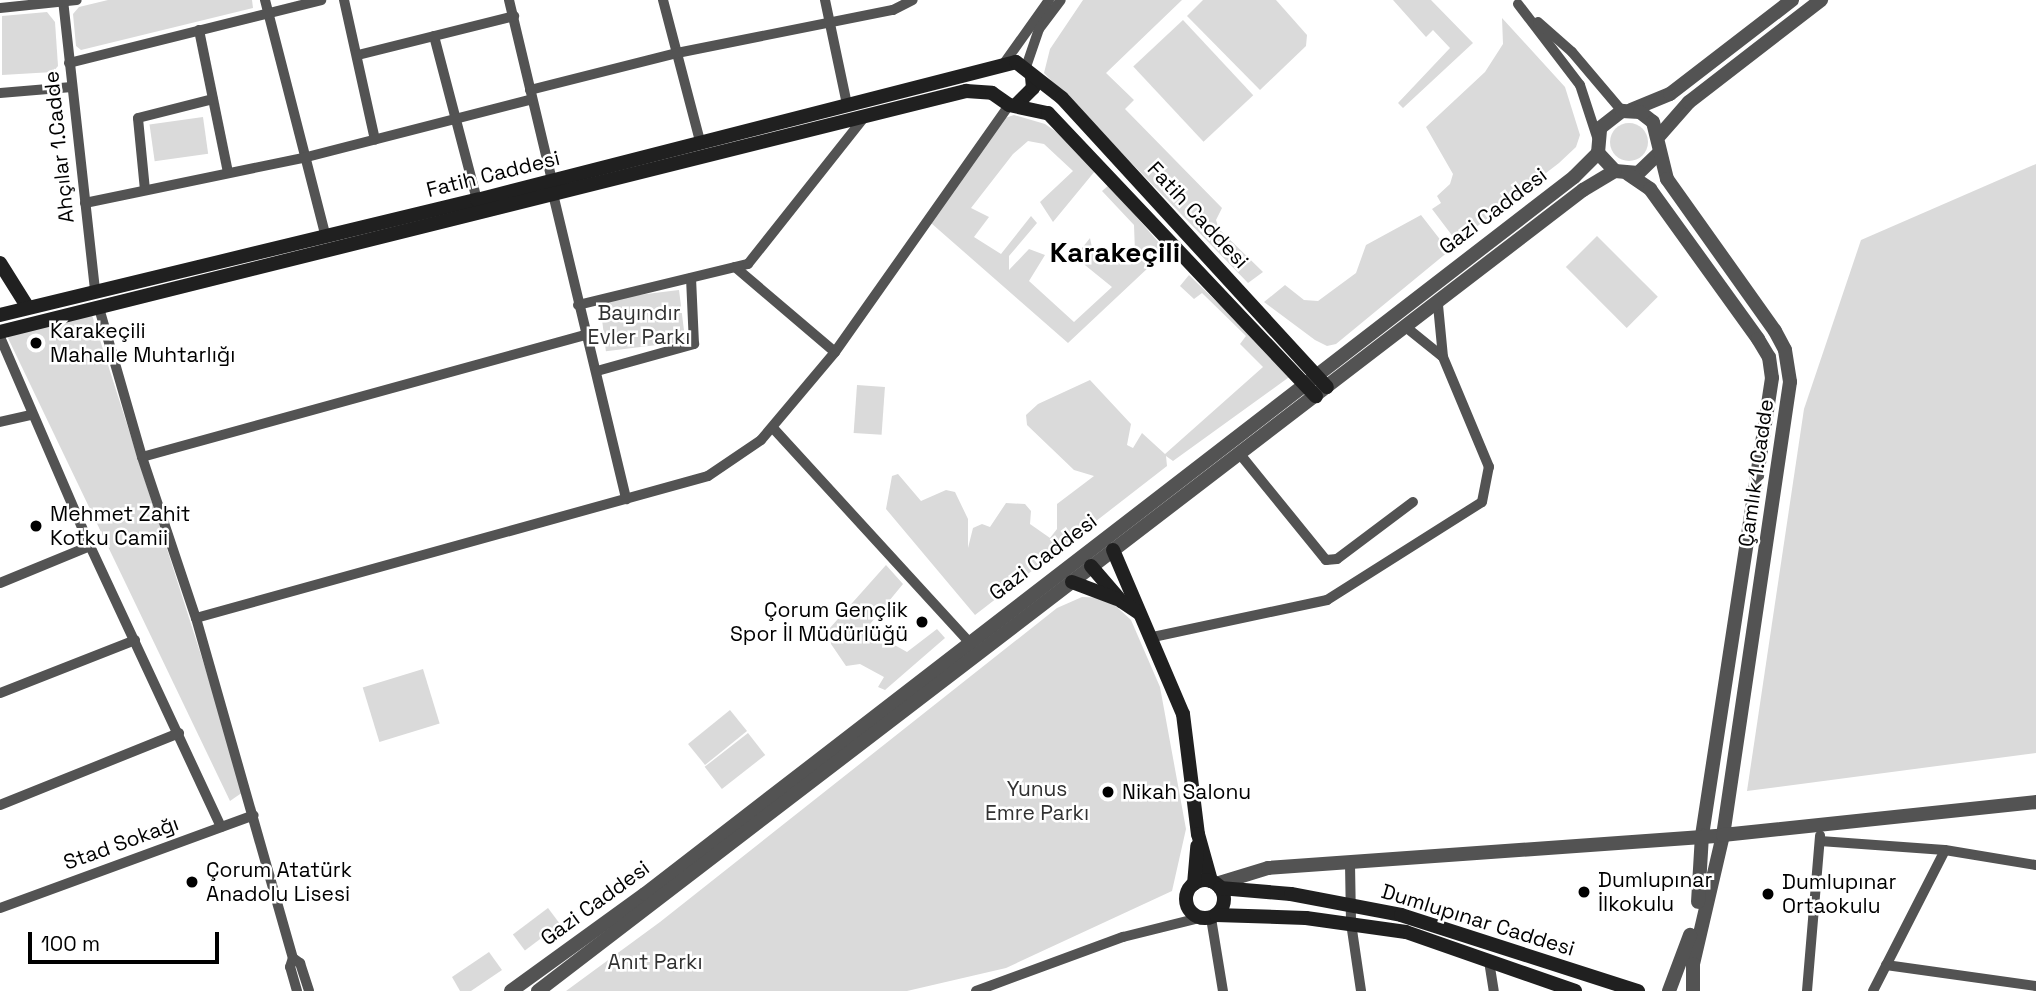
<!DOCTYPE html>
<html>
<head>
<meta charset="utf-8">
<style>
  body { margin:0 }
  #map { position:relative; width:2036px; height:991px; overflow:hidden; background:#fff; font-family:"Space Grotesk",sans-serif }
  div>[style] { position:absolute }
  .green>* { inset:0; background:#dadada; transform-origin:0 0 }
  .round { border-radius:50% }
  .minor>* { height:10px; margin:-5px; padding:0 5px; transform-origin:5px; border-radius:5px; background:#535353 }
  .tertiary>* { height:14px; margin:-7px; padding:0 7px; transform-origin:7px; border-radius:7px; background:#535353 }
  .secondary>* { height:14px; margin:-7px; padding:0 7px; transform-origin:7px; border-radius:7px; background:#202020 }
  .secondary>.ring { margin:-7px; padding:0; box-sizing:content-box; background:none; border:14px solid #202020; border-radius:50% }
  .dots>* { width:19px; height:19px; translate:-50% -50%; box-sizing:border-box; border:4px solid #fff; border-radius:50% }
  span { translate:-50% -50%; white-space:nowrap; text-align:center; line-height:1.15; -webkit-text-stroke:5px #fff; paint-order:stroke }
  .street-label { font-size:21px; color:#000 }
  .park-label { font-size:21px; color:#313131 }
  .poi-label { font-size:21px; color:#000 }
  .left { translate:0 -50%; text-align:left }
  .right { translate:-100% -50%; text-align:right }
  .district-label { font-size:28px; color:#000; font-weight:700 }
  .scale { position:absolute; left:28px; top:932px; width:191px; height:32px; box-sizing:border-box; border:4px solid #000; border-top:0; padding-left:9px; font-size:21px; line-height:24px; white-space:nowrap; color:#000; -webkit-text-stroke:5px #fff; paint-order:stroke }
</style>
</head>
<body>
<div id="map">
  <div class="green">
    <div style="clip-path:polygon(108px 0,252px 0,253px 8px,81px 50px,76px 46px,73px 14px,79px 7px)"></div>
    <div style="clip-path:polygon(1083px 0,1182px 0,1106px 73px,1134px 100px,1125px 109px,1222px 208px,1216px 220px,1219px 229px,1263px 272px,1248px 283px,1044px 73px,1050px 49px)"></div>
    <div style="clip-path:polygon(1203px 0,1276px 0,1307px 35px,1306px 46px,1260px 90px,1187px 16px)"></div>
    <div style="clip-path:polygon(1393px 0,1431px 0,1473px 43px,1403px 108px,1398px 103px,1450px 48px,1433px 30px,1426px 37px)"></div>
    <div style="clip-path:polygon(47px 12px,55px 22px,58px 66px,53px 72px,2px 75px,2px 16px)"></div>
    <div style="clip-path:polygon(1502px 18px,1565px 87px,1580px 135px,1576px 147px,1559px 163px,1457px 242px,1432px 209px,1441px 203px,1437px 196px,1450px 184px,1453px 174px,1426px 127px,1485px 72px,1503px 44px)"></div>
    <div style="left:1183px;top:20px;width:103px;height:68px;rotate:47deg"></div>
    <div style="clip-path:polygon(1014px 115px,1045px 124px,1065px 138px,1095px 171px,1053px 222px,1040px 202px,1073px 171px,1044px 144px,1028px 141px,1013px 154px,971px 208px,989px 217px,974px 237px,1001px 254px,1031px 216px,1037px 223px,1009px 256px,1009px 270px,1029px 249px,1045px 255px,1029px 281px,1074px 322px,1112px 287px,1075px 257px,1090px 238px,1095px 262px,1135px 253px,1134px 225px,1102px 191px,1109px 185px,1166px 251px,1068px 343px,931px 223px,1005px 118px)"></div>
    <div style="left:203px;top:117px;width:37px;height:54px;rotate:82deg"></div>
    <div class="round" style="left:1610px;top:123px;width:38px;height:38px"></div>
    <div style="clip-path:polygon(2036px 164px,2036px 753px,1747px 791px,1804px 409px,1861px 240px)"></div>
    <div style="clip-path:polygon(1421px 215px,1449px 251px,1336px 344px,1327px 346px,1315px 340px,1264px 302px,1285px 285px,1304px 300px,1318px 301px,1356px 273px,1366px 245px)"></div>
    <div style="left:1597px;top:236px;width:86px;height:44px;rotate:45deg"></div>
    <div style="clip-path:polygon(1189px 275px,1292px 375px,1173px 461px,1166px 456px,1167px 466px,975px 615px,886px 509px,892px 476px,898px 474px,921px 501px,946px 490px,955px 492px,968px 519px,968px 548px,973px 528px,982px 524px,990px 527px,1006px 503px,1025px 504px,1031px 511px,1030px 524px,1050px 538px,1057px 529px,1057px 504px,1094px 476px,1074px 470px,1027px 425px,1026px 415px,1038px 404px,1090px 380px,1131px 424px,1127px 445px,1133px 448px,1142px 433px,1165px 454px,1263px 367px,1240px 344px,1246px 336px,1202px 293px,1194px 299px,1180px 286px)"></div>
    <div style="left:679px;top:290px;width:52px;height:80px;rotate:83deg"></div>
    <div style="clip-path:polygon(92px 315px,233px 755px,243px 792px,230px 801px,7px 336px)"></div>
    <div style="left:857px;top:385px;width:28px;height:48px;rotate:4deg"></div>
    <div style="clip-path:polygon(886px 565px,903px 584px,866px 629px,907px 652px,937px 629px,945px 638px,885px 690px,878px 687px,884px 677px,860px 664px,846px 666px,831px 644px,829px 629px)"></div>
    <div style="clip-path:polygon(1082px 597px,1107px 598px,1131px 620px,1160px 687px,1186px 829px,1172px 891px,1006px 968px,907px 991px,566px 991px,660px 922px,1057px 608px)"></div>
    <div style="left:423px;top:669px;width:57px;height:63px;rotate:73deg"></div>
    <div style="left:730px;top:710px;width:27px;height:54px;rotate:51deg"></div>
    <div style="left:748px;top:733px;width:28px;height:55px;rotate:52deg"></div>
    <div style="left:548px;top:908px;width:20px;height:44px;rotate:53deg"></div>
    <div style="clip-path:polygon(489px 952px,502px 970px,471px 991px,460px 991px,452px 977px)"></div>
  </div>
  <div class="minor">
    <div style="left:63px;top:0;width:293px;rotate:83.7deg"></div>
    <div style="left:265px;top:0;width:245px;rotate:75.6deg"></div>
    <div style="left:344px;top:0;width:143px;rotate:77.5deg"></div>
    <div style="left:509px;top:0;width:186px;rotate:76.6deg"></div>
    <div style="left:663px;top:0;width:146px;rotate:75.3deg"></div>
    <div style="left:825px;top:0;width:106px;rotate:78.1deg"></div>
    <div style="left:1518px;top:4px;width:102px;rotate:52.6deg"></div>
    <div style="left:1580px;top:85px;width:55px;rotate:71.9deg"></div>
    <div style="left:0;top:8px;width:77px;rotate:-5.9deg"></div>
    <div style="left:1538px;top:22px;width:45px;rotate:41.4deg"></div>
    <div style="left:1572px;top:52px;width:77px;rotate:49.7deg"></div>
    <div style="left:199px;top:30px;width:145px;rotate:78.5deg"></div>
    <div style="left:434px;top:36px;width:170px;rotate:75.3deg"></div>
    <div style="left:358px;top:55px;width:161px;rotate:-14deg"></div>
    <div style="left:1005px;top:62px;width:76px;rotate:-54.6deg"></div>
    <div style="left:69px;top:63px;width:260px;rotate:-14deg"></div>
    <div style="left:1026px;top:67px;width:40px;rotate:-71.1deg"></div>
    <div style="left:1039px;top:29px;width:36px;rotate:-53deg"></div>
    <div style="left:530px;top:90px;width:152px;rotate:-14.1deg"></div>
    <div style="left:677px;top:53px;width:220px;rotate:-11.3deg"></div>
    <div style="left:893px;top:10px;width:22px;rotate:-27deg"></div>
    <div style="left:0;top:93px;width:72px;rotate:-4.8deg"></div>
    <div style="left:145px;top:190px;width:72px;rotate:-95.6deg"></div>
    <div style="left:138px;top:118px;width:77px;rotate:-14.2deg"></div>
    <div style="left:553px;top:194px;width:314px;rotate:76.5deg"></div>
    <div style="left:85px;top:203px;width:223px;rotate:-11.7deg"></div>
    <div style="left:303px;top:158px;width:236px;rotate:-14.4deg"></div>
    <div style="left:735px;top:267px;width:131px;rotate:40.4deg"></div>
    <div style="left:578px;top:305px;width:175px;rotate:-13.6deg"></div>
    <div style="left:748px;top:264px;width:185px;rotate:-51.6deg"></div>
    <div style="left:99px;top:308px;width:155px;rotate:73.9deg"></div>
    <div style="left:142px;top:457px;width:170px;rotate:71.5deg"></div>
    <div style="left:196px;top:618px;width:354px;rotate:74.1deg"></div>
    <div style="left:1407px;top:328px;width:46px;rotate:38.9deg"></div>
    <div style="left:0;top:337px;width:228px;rotate:66.7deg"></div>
    <div style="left:90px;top:546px;width:310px;rotate:65deg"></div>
    <div style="left:597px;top:371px;width:101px;rotate:-15.6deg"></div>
    <div style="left:694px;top:344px;width:66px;rotate:-92.6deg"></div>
    <div style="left:0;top:422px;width:32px;rotate:-13deg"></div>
    <div style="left:773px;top:428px;width:289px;rotate:47.5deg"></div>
    <div style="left:1239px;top:453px;width:138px;rotate:50.9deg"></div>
    <div style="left:1326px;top:560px;width:11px;rotate:-5deg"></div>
    <div style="left:1337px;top:559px;width:95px;rotate:-36.9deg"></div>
    <div style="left:142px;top:457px;width:460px;rotate:-15.4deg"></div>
    <div style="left:0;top:583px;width:97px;rotate:-22.3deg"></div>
    <div style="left:196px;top:618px;width:531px;rotate:-15.5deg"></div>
    <div style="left:708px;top:476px;width:64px;rotate:-34.2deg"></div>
    <div style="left:761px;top:440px;width:115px;rotate:-49.9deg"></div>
    <div style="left:835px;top:352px;width:302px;rotate:-54.8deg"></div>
    <div style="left:1153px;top:637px;width:178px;rotate:-12deg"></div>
    <div style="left:1327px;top:600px;width:183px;rotate:-32.3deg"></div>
    <div style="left:1482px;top:502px;width:36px;rotate:-79deg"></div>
    <div style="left:1489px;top:467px;width:119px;rotate:-112.7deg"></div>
    <div style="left:1443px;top:357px;width:52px;rotate:-95.5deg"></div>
    <div style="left:0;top:693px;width:145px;rotate:-21.4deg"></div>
    <div style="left:0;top:805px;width:193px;rotate:-21.9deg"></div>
    <div style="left:1820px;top:841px;width:125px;rotate:4.1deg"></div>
    <div style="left:1945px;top:850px;width:92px;rotate:9.4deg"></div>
    <div style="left:1350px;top:864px;width:59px;rotate:89deg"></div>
    <div style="left:1351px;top:923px;width:69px;rotate:81.6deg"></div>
    <div style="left:0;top:908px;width:270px;rotate:-20.1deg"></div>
    <div style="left:1211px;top:918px;width:74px;rotate:80.7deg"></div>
    <div style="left:1489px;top:961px;width:30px;rotate:81deg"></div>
    <div style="left:1886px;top:965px;width:151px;rotate:8deg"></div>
    <div style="left:297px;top:991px;width:25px;rotate:-106deg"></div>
    <div style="left:290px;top:967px;width:9px;rotate:-72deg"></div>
    <div style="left:293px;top:958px;width:9px;rotate:36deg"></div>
    <div style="left:300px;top:963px;width:29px;rotate:72deg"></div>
    <div style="left:976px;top:991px;width:157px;rotate:-20.2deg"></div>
    <div style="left:1123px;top:937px;width:78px;rotate:-14deg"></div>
    <div style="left:1807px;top:991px;width:156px;rotate:-85.2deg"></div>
    <div style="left:1873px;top:991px;width:158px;rotate:-62.9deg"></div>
  </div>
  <div class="tertiary">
    <div style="left:1631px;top:110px;width:42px;rotate:-22.3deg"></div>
    <div style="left:1670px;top:94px;width:154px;rotate:-37.6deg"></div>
    <div style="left:1660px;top:135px;width:44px;rotate:-48.7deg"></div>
    <div style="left:1689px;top:102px;width:167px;rotate:-37.7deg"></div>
    <div style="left:1659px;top:153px;width:29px;rotate:136deg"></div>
    <div style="left:1638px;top:173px;width:23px;rotate:-175deg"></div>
    <div style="left:1615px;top:171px;width:25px;rotate:-133deg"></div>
    <div style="left:1598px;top:153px;width:25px;rotate:-85deg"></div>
    <div style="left:1600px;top:128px;width:28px;rotate:-38deg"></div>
    <div style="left:1622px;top:111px;width:18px;rotate:3deg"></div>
    <div style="left:1640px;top:112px;width:16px;rotate:38deg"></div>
    <div style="left:1653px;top:122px;width:59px;rotate:76.2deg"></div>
    <div style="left:1667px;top:179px;width:186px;rotate:54.6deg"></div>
    <div style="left:1775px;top:331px;width:21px;rotate:62deg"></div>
    <div style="left:1785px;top:350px;width:32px;rotate:81deg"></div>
    <div style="left:1790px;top:382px;width:458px;rotate:98.4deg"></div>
    <div style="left:1723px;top:835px;width:132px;rotate:103.1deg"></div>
    <div style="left:1693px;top:964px;width:27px;rotate:90deg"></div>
    <div style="left:1628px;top:174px;width:27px;rotate:34deg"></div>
    <div style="left:1650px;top:189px;width:185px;rotate:54.2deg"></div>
    <div style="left:1758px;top:339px;width:21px;rotate:59deg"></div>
    <div style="left:1769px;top:357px;width:21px;rotate:82deg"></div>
    <div style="left:1772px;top:378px;width:462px;rotate:98.7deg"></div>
    <div style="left:1702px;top:835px;width:67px;rotate:93.4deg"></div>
    <div style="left:1216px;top:884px;width:54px;rotate:-17.1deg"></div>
    <div style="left:1268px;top:868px;width:456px;rotate:-4.1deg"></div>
    <div style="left:1723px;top:835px;width:315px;rotate:-6deg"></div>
    <div style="left:511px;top:991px;width:165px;rotate:-35.9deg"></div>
    <div style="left:645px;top:894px;width:1174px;rotate:-37.66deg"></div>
    <div style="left:1574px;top:177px;width:34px;rotate:-45deg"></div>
    <div style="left:538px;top:991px;width:1317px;rotate:-37.47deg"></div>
    <div style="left:1583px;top:190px;width:37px;rotate:-31deg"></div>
    <div style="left:1669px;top:991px;width:60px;rotate:-69.4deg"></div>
  </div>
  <div class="secondary">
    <div style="left:1017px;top:104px;width:23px;rotate:-45deg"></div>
    <div style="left:1033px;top:88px;width:11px;rotate:-95deg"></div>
    <div style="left:0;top:263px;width:51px;rotate:57.9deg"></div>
    <div style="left:0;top:315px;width:491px;rotate:-13.6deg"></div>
    <div style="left:477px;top:200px;width:556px;rotate:-14.36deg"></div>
    <div style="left:1016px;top:62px;width:58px;rotate:38deg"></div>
    <div style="left:1062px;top:98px;width:392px;rotate:47.5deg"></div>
    <div style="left:0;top:332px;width:996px;rotate:-14.01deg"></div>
    <div style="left:966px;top:91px;width:26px;rotate:4deg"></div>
    <div style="left:992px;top:93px;width:21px;rotate:35deg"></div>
    <div style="left:1009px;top:105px;width:40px;rotate:12deg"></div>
    <div style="left:1048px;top:113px;width:390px;rotate:46.6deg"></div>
    <div style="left:1113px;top:550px;width:178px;rotate:66.9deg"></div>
    <div style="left:1183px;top:714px;width:121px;rotate:82.9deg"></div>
    <div style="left:1198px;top:834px;width:49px;rotate:74.5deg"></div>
    <div style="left:1091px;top:566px;width:46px;rotate:49.4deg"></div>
    <div style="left:1121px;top:601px;width:22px;rotate:34deg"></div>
    <div style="left:1072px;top:582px;width:48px;rotate:20.7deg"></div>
    <div class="ring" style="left:1186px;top:880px;width:24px;height:24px"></div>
    <div style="left:1194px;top:884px;width:38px;rotate:-85deg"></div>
    <div style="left:1220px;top:888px;width:71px;rotate:4.8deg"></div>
    <div style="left:1291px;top:894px;width:112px;rotate:10.8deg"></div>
    <div style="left:1401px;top:915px;width:249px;rotate:17.8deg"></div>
    <div style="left:1216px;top:915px;width:90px;rotate:1.9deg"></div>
    <div style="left:1306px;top:918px;width:101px;rotate:8deg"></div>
    <div style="left:1406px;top:932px;width:179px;rotate:19.2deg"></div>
  </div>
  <div class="dots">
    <div style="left:36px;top:343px;background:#000"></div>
    <div style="left:36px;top:526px;background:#000"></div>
    <div style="left:922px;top:622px;background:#000"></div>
    <div style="left:1108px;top:792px;background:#000"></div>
    <div style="left:192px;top:882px;background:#000"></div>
    <div style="left:1584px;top:892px;background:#000"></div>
    <div style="left:1768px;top:894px;background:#000"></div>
  </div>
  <div class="street-label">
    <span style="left:59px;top:147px;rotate:-96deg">Ahçılar 1.Cadde</span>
    <span style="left:493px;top:174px;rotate:-14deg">Fatih Caddesi</span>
    <span style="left:1493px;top:211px;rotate:-37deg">Gazi Caddesi</span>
    <span style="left:1198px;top:215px;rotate:47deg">Fatih Caddesi</span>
    <span style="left:1756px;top:473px;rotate:-82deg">Çamlık 1.Cadde</span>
    <span style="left:1043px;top:557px;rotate:-37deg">Gazi Caddesi</span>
    <span style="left:121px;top:843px;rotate:-20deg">Stad Sokağı</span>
    <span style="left:595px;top:903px;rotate:-36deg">Gazi Caddesi</span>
    <span style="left:1478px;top:920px;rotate:17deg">Dumlupınar Caddesi</span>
  </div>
  <div class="park-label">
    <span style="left:639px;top:325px">Bayındır<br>Evler Parkı</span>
    <span style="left:1037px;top:801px">Yunus<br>Emre Parkı</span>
    <span style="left:655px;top:962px">Anıt Parkı</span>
  </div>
  <div class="poi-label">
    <span class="left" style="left:50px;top:343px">Karakeçili<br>Mahalle Muhtarlığı</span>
    <span class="left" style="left:50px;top:526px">Mehmet Zahit<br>Kotku Camii</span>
    <span class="right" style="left:908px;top:622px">Çorum Gençlik<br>Spor İl Müdürlüğü</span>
    <span class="left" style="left:1122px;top:792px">Nikah Salonu</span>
    <span class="left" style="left:206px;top:882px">Çorum Atatürk<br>Anadolu Lisesi</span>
    <span class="left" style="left:1598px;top:892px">Dumlupınar<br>İlkokulu</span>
    <span class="left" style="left:1782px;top:894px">Dumlupınar<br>Ortaokulu</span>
  </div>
  <div class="district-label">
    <span style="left:1115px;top:252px">Karakeçili</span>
  </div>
  <div class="scale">100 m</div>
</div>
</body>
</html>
